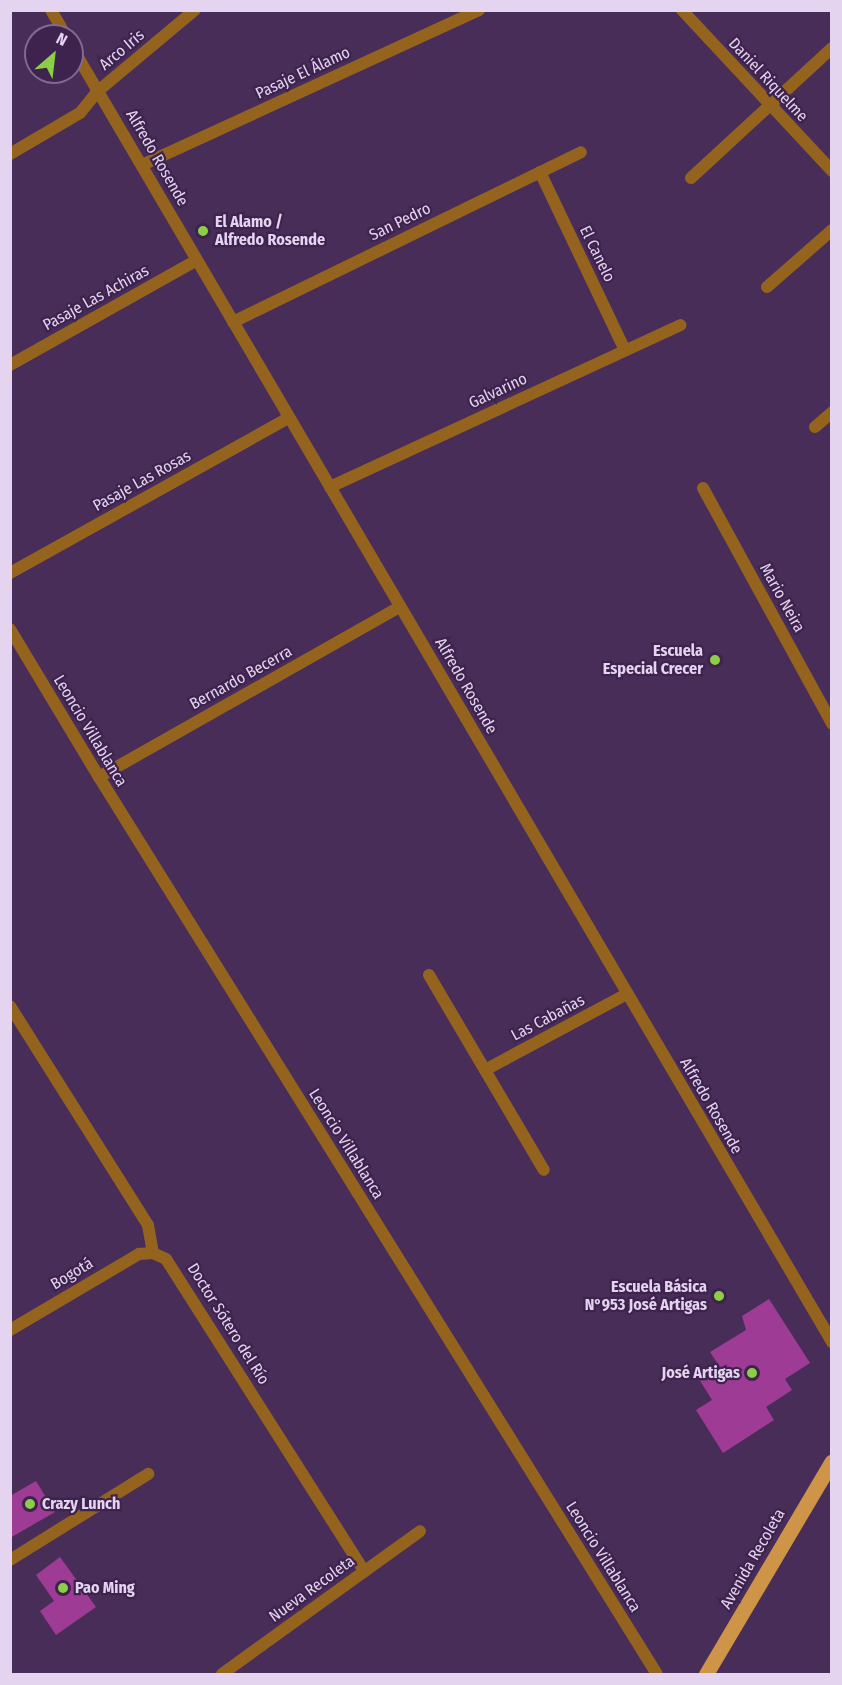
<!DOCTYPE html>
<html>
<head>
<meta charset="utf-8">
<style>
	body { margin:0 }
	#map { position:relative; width:842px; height:1685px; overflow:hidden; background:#492d59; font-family:"Fira Sans Condensed",sans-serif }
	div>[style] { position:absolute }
	.building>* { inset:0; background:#9e3b94 }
	.minor>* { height:12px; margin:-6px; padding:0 6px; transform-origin:6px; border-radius:6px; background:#94641e }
	.tertiary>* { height:12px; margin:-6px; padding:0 6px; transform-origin:6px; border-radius:6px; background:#94641e }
	.primary>* { height:15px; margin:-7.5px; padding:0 7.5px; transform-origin:7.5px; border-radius:7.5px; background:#ce9447 }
	.dots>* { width:16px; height:16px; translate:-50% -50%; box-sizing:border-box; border:3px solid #3e234e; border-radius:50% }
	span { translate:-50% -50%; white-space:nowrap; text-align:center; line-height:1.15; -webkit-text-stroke:4.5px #3e234e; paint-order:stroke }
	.street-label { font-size:16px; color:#e4d4ef }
	.poi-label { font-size:16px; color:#e4d4ef; font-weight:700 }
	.left { translate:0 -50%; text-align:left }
	.right { translate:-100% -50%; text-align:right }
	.frame { position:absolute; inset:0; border:12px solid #e4d4ef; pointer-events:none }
	.north { position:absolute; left:24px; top:24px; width:60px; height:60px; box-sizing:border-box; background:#3e234e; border:2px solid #806a8e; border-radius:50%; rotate:28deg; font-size:16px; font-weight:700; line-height:24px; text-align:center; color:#e4d4ef }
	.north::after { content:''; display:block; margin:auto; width:21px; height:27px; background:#8cce45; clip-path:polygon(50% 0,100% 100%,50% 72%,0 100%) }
</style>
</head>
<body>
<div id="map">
	<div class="building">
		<i style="clip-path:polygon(769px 1299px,810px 1363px,785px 1379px,792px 1390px,766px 1407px,774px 1420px,723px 1453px,696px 1410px,712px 1400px,699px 1379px,720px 1367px,710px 1352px,746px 1330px,742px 1316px)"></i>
		<i style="clip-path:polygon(36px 1481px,55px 1512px,10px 1538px,10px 1496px)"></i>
		<i style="clip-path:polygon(60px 1557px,96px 1607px,56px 1635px,40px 1611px,54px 1601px,36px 1575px)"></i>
	</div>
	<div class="minor">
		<i style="left:682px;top:10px;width:220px;rotate:47deg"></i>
		<i style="left:10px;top:154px;width:81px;rotate:-30.4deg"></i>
		<i style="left:80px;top:113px;width:28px;rotate:-51deg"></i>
		<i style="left:98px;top:91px;width:126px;rotate:-39.9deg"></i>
		<i style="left:142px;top:165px;width:371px;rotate:-24.7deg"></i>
		<i style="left:540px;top:172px;width:197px;rotate:64.5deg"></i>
		<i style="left:691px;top:178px;width:192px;rotate:-42.7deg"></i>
		<i style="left:767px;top:287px;width:86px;rotate:-41.2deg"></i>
		<i style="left:233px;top:322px;width:387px;rotate:-26deg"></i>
		<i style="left:10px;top:365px;width:214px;rotate:-29.3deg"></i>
		<i style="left:815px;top:427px;width:23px;rotate:-41deg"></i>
		<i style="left:330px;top:487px;width:386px;rotate:-24.8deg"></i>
		<i style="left:703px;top:488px;width:269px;rotate:61.3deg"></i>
		<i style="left:10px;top:573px;width:319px;rotate:-29.1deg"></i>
		<i style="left:10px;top:629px;width:173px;rotate:59deg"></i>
		<i style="left:99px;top:777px;width:1056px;rotate:58.12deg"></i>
		<i style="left:99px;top:777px;width:346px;rotate:-29.5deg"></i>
		<i style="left:429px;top:975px;width:226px;rotate:59.5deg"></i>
		<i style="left:10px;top:1006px;width:259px;rotate:57.8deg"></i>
		<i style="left:148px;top:1225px;width:28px;rotate:80deg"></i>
		<i style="left:485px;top:1070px;width:161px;rotate:-28.2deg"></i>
		<i style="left:10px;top:1330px;width:150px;rotate:-30.5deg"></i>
		<i style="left:139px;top:1254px;width:14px;rotate:-4deg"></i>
		<i style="left:153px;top:1253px;width:14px;rotate:25deg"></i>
		<i style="left:166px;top:1259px;width:370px;rotate:57.6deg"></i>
		<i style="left:10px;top:1560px;width:163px;rotate:-31.9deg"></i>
		<i style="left:222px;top:1674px;width:244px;rotate:-35.8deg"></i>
	</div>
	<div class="tertiary">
		<i style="left:51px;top:10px;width:30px;rotate:60deg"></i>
		<i style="left:72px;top:47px;width:1502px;rotate:59.59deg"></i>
	</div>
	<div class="primary">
		<i style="left:706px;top:1674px;width:247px;rotate:-59.4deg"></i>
	</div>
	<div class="dots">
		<i style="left:203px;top:231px;background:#8cce45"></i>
		<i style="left:715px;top:660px;background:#8cce45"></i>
		<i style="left:719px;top:1296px;background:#8cce45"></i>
		<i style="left:752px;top:1373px;background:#8cce45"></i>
		<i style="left:30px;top:1504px;background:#8cce45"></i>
		<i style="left:63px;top:1588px;background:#8cce45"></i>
	</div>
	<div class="street-label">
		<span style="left:122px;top:50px;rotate:-40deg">Arco Iris</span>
		<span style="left:303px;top:73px;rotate:-25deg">Pasaje El Álamo</span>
		<span style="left:768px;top:80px;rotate:47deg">Daniel Riquelme</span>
		<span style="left:157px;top:158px;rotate:60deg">Alfredo Rosende</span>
		<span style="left:400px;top:222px;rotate:-26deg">San Pedro</span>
		<span style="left:597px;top:254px;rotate:64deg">El Canelo</span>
		<span style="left:96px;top:298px;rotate:-29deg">Pasaje Las Achiras</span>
		<span style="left:498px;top:391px;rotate:-25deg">Galvarino</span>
		<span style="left:142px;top:481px;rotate:-29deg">Pasaje Las Rosas</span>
		<span style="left:782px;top:598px;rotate:61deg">Mario Neira</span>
		<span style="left:241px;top:678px;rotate:-29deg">Bernardo Becerra</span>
		<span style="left:466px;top:686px;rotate:60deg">Alfredo Rosende</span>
		<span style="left:90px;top:731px;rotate:59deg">Leoncio Villablanca</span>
		<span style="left:548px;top:1018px;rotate:-28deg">Las Cabañas</span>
		<span style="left:711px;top:1106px;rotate:60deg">Alfredo Rosende</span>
		<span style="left:346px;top:1144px;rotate:58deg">Leoncio Villablanca</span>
		<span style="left:72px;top:1274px;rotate:-31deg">Bogotá</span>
		<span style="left:228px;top:1324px;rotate:58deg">Doctor Sótero del Río</span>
		<span style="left:603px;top:1557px;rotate:58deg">Leoncio Villablanca</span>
		<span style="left:753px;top:1559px;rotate:-60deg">Avenida Recoleta</span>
		<span style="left:312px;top:1589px;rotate:-36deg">Nueva Recoleta</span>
	</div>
	<div class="poi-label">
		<span class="left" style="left:215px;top:231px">El Alamo /<br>Alfredo Rosende</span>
		<span class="right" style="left:703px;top:660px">Escuela<br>Especial Crecer</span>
		<span class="right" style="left:707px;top:1296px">Escuela Básica<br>N°953 José Artigas</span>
		<span class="right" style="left:740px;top:1373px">José Artigas</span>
		<span class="left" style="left:42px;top:1504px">Crazy Lunch</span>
		<span class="left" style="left:75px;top:1588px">Pao Ming</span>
	</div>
	<div class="frame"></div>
	<div class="north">N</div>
</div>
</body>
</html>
